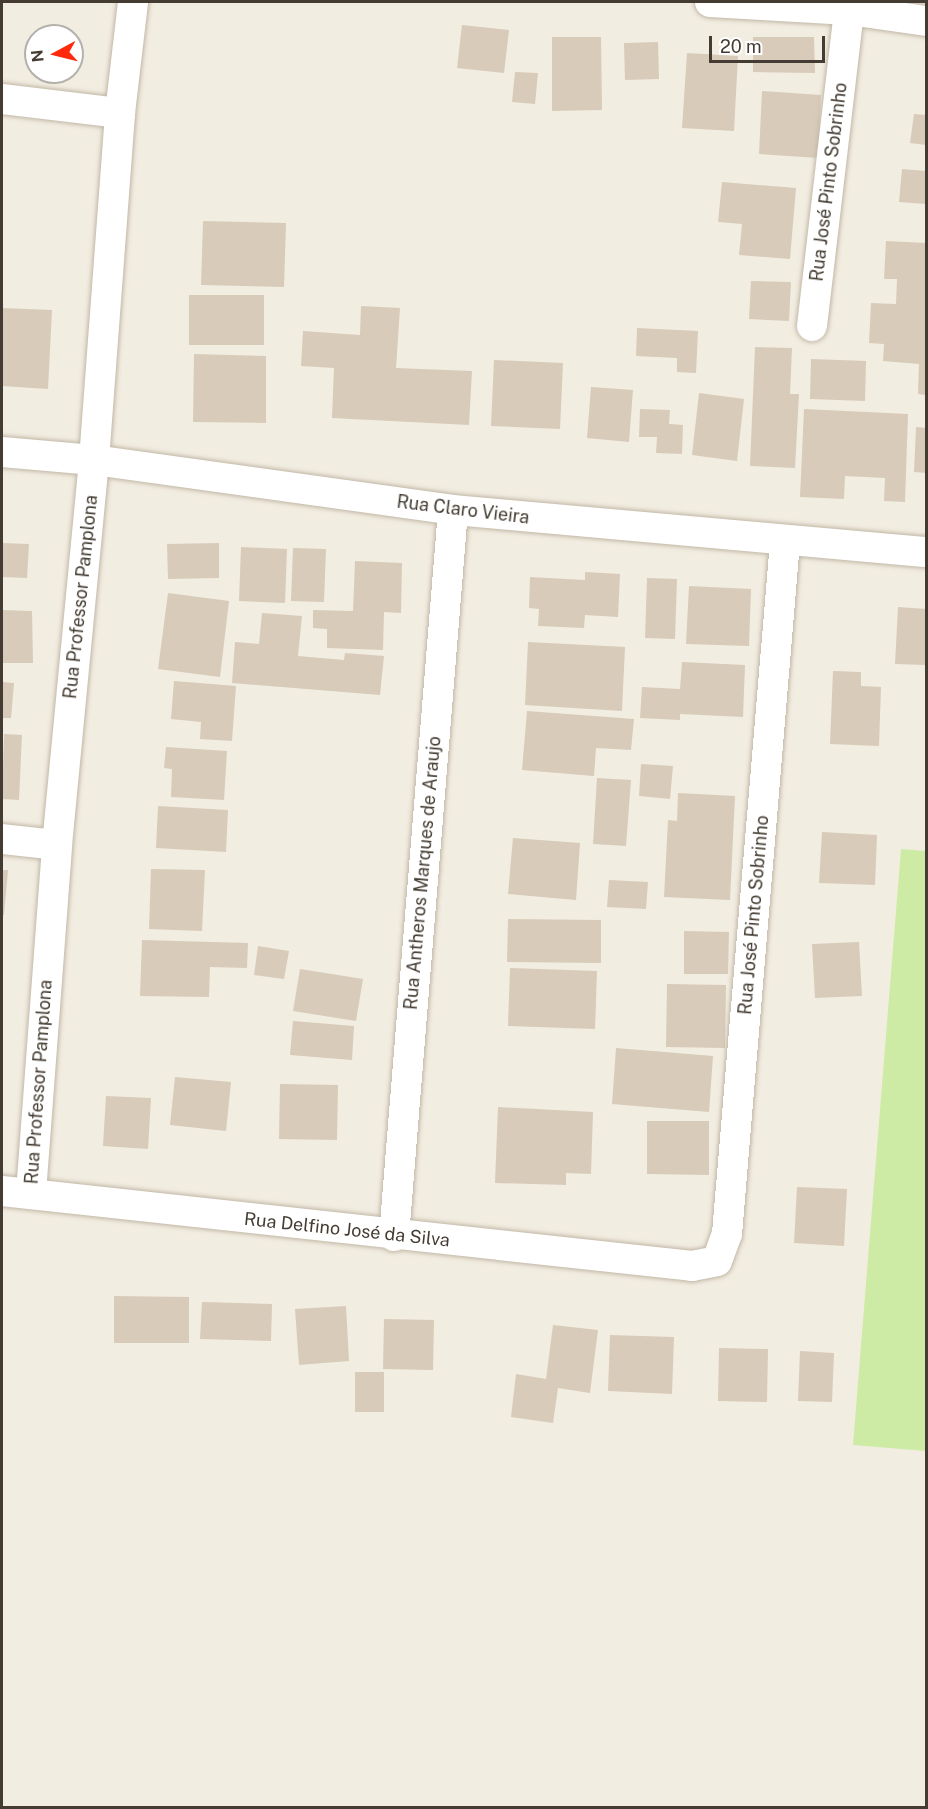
<!DOCTYPE html>
<html>
<head>
<meta charset="utf-8">
<style>
	body { margin:0 }
	#map { position:relative; width:928px; height:1809px; overflow:hidden; background:#f2ede1; font-family:"Public Sans",sans-serif }
	div>[style] { position:absolute }
	.green>* { inset:0; background:#ceeba5 }
	.building>* { inset:0; background:#d8cbb9 }
	.roads { filter:drop-shadow(0 0 2px #c1b7a6) drop-shadow(0 0 2px #c1b7a6) }
	.minor>* { height:30px; margin:-15px; padding:0 15px; transform-origin:15px; border-radius:15px; background:#fff }
	span { translate:-50% -50%; white-space:nowrap; text-align:center; line-height:1.15; -webkit-text-stroke:5px #fff; paint-order:stroke }
	.street-label { font-size:18px; color:#443c32 }
	.frame { position:absolute; inset:0; border:3px solid #443c32; pointer-events:none }
	.north { position:absolute; left:24px; top:24px; width:60px; height:60px; box-sizing:border-box; background:#fff; border:2px solid #b4b1ad; border-radius:50%; rotate:263deg; font-size:16px; font-weight:700; line-height:24px; text-align:center; color:#443c32 }
	.north::after { content:''; display:block; margin:auto; width:21px; height:27px; background:#ff290c; clip-path:polygon(50% 0,100% 100%,50% 72%,0 100%) }
	.scale { position:absolute; left:709px; top:36px; width:116px; height:27px; box-sizing:border-box; border:3px solid #443c32; border-top:0; padding-left:8px; font-size:18px; line-height:21px; white-space:nowrap; color:#443c32; -webkit-text-stroke:4px #fff; paint-order:stroke }
</style>
</head>
<body>
<div id="map">
	<div class="green">
		<i style="clip-path:polygon(901px 849px,926px 851px,926px 1451px,853px 1445px)"></i>
	</div>
	<div class="building">
		<i style="clip-path:polygon(462px 25px,509px 30px,504px 73px,457px 68px)"></i>
		<i style="clip-path:polygon(552px 37px,601px 37px,602px 110px,552px 111px)"></i>
		<i style="clip-path:polygon(753px 37px,814px 37px,815px 73px,753px 72px)"></i>
		<i style="clip-path:polygon(658px 42px,659px 79px,625px 80px,624px 43px)"></i>
		<i style="clip-path:polygon(687px 53px,738px 56px,734px 131px,682px 128px)"></i>
		<i style="clip-path:polygon(515px 72px,538px 73px,535px 104px,512px 102px)"></i>
		<i style="clip-path:polygon(762px 91px,821px 95px,818px 158px,759px 154px)"></i>
		<i style="clip-path:polygon(914px 114px,926px 115px,926px 145px,910px 143px)"></i>
		<i style="clip-path:polygon(902px 169px,926px 171px,926px 204px,899px 202px)"></i>
		<i style="clip-path:polygon(722px 182px,796px 188px,790px 259px,739px 255px,742px 224px,718px 222px)"></i>
		<i style="clip-path:polygon(203px 221px,286px 223px,284px 287px,201px 285px)"></i>
		<i style="clip-path:polygon(886px 241px,926px 243px,926px 395px,918px 394px,919px 364px,883px 361px,884px 344px,869px 343px,871px 303px,896px 304px,897px 279px,884px 279px)"></i>
		<i style="clip-path:polygon(751px 281px,791px 282px,789px 321px,749px 319px)"></i>
		<i style="clip-path:polygon(189px 295px,264px 295px,264px 345px,189px 345px)"></i>
		<i style="clip-path:polygon(361px 306px,400px 308px,396px 368px,472px 371px,469px 425px,332px 418px,334px 368px,301px 366px,303px 331px,360px 335px)"></i>
		<i style="clip-path:polygon(2px 308px,52px 310px,48px 389px,2px 386px)"></i>
		<i style="clip-path:polygon(637px 328px,698px 331px,696px 373px,677px 372px,677px 358px,636px 356px)"></i>
		<i style="clip-path:polygon(755px 347px,792px 348px,790px 394px,799px 394px,795px 468px,750px 466px)"></i>
		<i style="clip-path:polygon(194px 354px,266px 356px,266px 423px,193px 422px)"></i>
		<i style="clip-path:polygon(811px 359px,866px 361px,865px 401px,810px 399px)"></i>
		<i style="clip-path:polygon(494px 360px,563px 363px,560px 429px,491px 426px)"></i>
		<i style="clip-path:polygon(591px 387px,633px 390px,629px 442px,587px 438px)"></i>
		<i style="clip-path:polygon(699px 393px,744px 399px,737px 461px,692px 455px)"></i>
		<i style="clip-path:polygon(640px 409px,670px 410px,669px 424px,683px 425px,682px 454px,656px 453px,657px 437px,639px 437px)"></i>
		<i style="clip-path:polygon(804px 409px,908px 414px,905px 502px,884px 501px,885px 478px,845px 476px,844px 499px,800px 497px)"></i>
		<i style="clip-path:polygon(916px 427px,926px 428px,926px 473px,914px 472px)"></i>
		<i style="clip-path:polygon(2px 543px,29px 544px,27px 578px,2px 577px)"></i>
		<i style="clip-path:polygon(219px 543px,219px 578px,168px 579px,167px 544px)"></i>
		<i style="clip-path:polygon(241px 547px,287px 549px,285px 603px,239px 601px)"></i>
		<i style="clip-path:polygon(293px 548px,326px 549px,324px 602px,291px 601px)"></i>
		<i style="clip-path:polygon(355px 561px,402px 563px,401px 613px,384px 612px,383px 650px,327px 648px,327px 629px,313px 628px,313px 610px,353px 611px)"></i>
		<i style="clip-path:polygon(585px 572px,620px 574px,618px 617px,585px 615px,584px 628px,538px 626px,539px 609px,529px 608px,530px 577px,585px 580px)"></i>
		<i style="clip-path:polygon(647px 578px,677px 579px,675px 639px,645px 638px)"></i>
		<i style="clip-path:polygon(689px 586px,751px 589px,749px 646px,686px 644px)"></i>
		<i style="clip-path:polygon(168px 593px,229px 601px,220px 677px,158px 669px)"></i>
		<i style="clip-path:polygon(898px 607px,926px 609px,926px 665px,895px 664px)"></i>
		<i style="clip-path:polygon(2px 610px,32px 611px,33px 663px,2px 663px)"></i>
		<i style="clip-path:polygon(262px 613px,302px 616px,298px 656px,344px 660px,345px 653px,384px 656px,380px 695px,232px 683px,235px 642px,259px 644px)"></i>
		<i style="clip-path:polygon(528px 642px,625px 647px,622px 711px,525px 705px)"></i>
		<i style="clip-path:polygon(682px 662px,745px 665px,743px 717px,680px 714px,680px 720px,640px 718px,642px 687px,680px 689px)"></i>
		<i style="clip-path:polygon(833px 671px,861px 672px,861px 686px,881px 687px,879px 746px,830px 744px)"></i>
		<i style="clip-path:polygon(174px 681px,236px 686px,232px 741px,200px 739px,201px 722px,171px 719px)"></i>
		<i style="clip-path:polygon(2px 682px,14px 683px,11px 718px,2px 718px)"></i>
		<i style="clip-path:polygon(527px 711px,634px 719px,631px 750px,596px 748px,594px 776px,522px 770px)"></i>
		<i style="clip-path:polygon(4px 734px,22px 735px,19px 800px,2px 799px)"></i>
		<i style="clip-path:polygon(166px 747px,227px 751px,224px 800px,171px 797px,172px 769px,164px 768px)"></i>
		<i style="clip-path:polygon(641px 764px,673px 766px,670px 799px,639px 796px)"></i>
		<i style="clip-path:polygon(597px 778px,631px 780px,626px 846px,593px 844px)"></i>
		<i style="clip-path:polygon(678px 793px,735px 796px,730px 900px,664px 897px,668px 820px,677px 821px)"></i>
		<i style="clip-path:polygon(158px 806px,228px 810px,226px 852px,156px 848px)"></i>
		<i style="clip-path:polygon(822px 832px,877px 835px,875px 885px,819px 883px)"></i>
		<i style="clip-path:polygon(513px 838px,580px 843px,576px 900px,508px 894px)"></i>
		<i style="clip-path:polygon(151px 869px,205px 870px,202px 931px,149px 929px)"></i>
		<i style="clip-path:polygon(2px 870px,8px 870px,4px 915px,2px 915px)"></i>
		<i style="clip-path:polygon(609px 880px,648px 882px,646px 909px,607px 907px)"></i>
		<i style="clip-path:polygon(508px 919px,601px 920px,601px 963px,507px 962px)"></i>
		<i style="clip-path:polygon(684px 931px,729px 932px,728px 974px,684px 974px)"></i>
		<i style="clip-path:polygon(142px 940px,248px 943px,247px 968px,210px 967px,209px 997px,140px 996px)"></i>
		<i style="clip-path:polygon(859px 942px,862px 996px,815px 998px,812px 944px)"></i>
		<i style="clip-path:polygon(258px 946px,289px 951px,284px 979px,254px 975px)"></i>
		<i style="clip-path:polygon(510px 968px,597px 971px,595px 1029px,508px 1026px)"></i>
		<i style="clip-path:polygon(300px 969px,363px 979px,356px 1021px,293px 1011px)"></i>
		<i style="clip-path:polygon(667px 984px,726px 985px,725px 1048px,666px 1047px)"></i>
		<i style="clip-path:polygon(293px 1021px,354px 1026px,352px 1060px,290px 1055px)"></i>
		<i style="clip-path:polygon(616px 1048px,713px 1056px,709px 1112px,612px 1104px)"></i>
		<i style="clip-path:polygon(175px 1077px,231px 1082px,226px 1131px,170px 1125px)"></i>
		<i style="clip-path:polygon(280px 1084px,338px 1085px,337px 1140px,279px 1139px)"></i>
		<i style="clip-path:polygon(106px 1096px,151px 1098px,148px 1149px,103px 1146px)"></i>
		<i style="clip-path:polygon(498px 1107px,593px 1112px,591px 1174px,566px 1173px,566px 1185px,495px 1183px)"></i>
		<i style="clip-path:polygon(647px 1121px,709px 1121px,709px 1175px,647px 1174px)"></i>
		<i style="clip-path:polygon(797px 1187px,847px 1189px,844px 1246px,794px 1243px)"></i>
		<i style="clip-path:polygon(114px 1296px,189px 1297px,189px 1343px,114px 1343px)"></i>
		<i style="clip-path:polygon(202px 1302px,272px 1304px,271px 1341px,200px 1339px)"></i>
		<i style="clip-path:polygon(346px 1306px,349px 1361px,299px 1365px,295px 1309px)"></i>
		<i style="clip-path:polygon(384px 1319px,434px 1320px,433px 1370px,383px 1369px)"></i>
		<i style="clip-path:polygon(553px 1325px,598px 1330px,590px 1393px,558px 1388px,553px 1423px,511px 1417px,516px 1374px,546px 1379px)"></i>
		<i style="clip-path:polygon(610px 1335px,674px 1337px,672px 1394px,608px 1391px)"></i>
		<i style="clip-path:polygon(719px 1348px,768px 1349px,767px 1402px,718px 1401px)"></i>
		<i style="clip-path:polygon(800px 1351px,834px 1353px,832px 1402px,798px 1401px)"></i>
		<i style="clip-path:polygon(355px 1372px,384px 1372px,384px 1412px,355px 1412px)"></i>
	</div>
	<div class="roads">
		<div class="minor">
			<i style="left:710px;top:2px;width:139px;rotate:3.3deg"></i>
			<i style="left:849px;top:10px;width:78px;rotate:8.1deg"></i>
			<i style="left:2px;top:99px;width:119px;rotate:6.8deg"></i>
			<i style="left:812px;top:326px;width:326px;rotate:-83.3deg"></i>
			<i style="left:2px;top:452px;width:92px;rotate:5deg"></i>
			<i style="left:94px;top:460px;width:362px;rotate:7.9deg"></i>
			<i style="left:453px;top:510px;width:475px;rotate:5.1deg"></i>
			<i style="left:2px;top:839px;width:55px;rotate:6.2deg"></i>
			<i style="left:2px;top:1191px;width:694px;rotate:6.2deg"></i>
			<i style="left:692px;top:1266px;width:25px;rotate:-11deg"></i>
			<i style="left:717px;top:1261px;width:29px;rotate:-70deg"></i>
			<i style="left:727px;top:1234px;width:694px;rotate:-85.21deg"></i>
			<i style="left:31px;top:1193px;width:349px;rotate:-85.7deg"></i>
			<i style="left:57px;top:845px;width:387px;rotate:-84.5deg"></i>
			<i style="left:94px;top:460px;width:348px;rotate:-85.7deg"></i>
			<i style="left:120px;top:113px;width:112px;rotate:-83.3deg"></i>
			<i style="left:394px;top:1236px;width:728px;rotate:-85.35deg"></i>
		</div>
	</div>
	<div class="street-label">
		<span style="left:829px;top:182px;rotate:-83deg">Rua José Pinto Sobrinho</span>
		<span style="left:463px;top:510px;rotate:7deg">Rua Claro Vieira</span>
		<span style="left:81px;top:597px;rotate:-84deg">Rua Professor Pamplona</span>
		<span style="left:423px;top:873px;rotate:-85deg">Rua Antheros Marques de Araujo</span>
		<span style="left:754px;top:915px;rotate:-85deg">Rua José Pinto Sobrinho</span>
		<span style="left:39px;top:1082px;rotate:-86deg">Rua Professor Pamplona</span>
		<span style="left:347px;top:1230px;rotate:6deg">Rua Delfino José da Silva</span>
	</div>
	<div class="frame"></div>
	<div class="north">N</div>
	<div class="scale">20 m</div>
</div>
</body>
</html>
